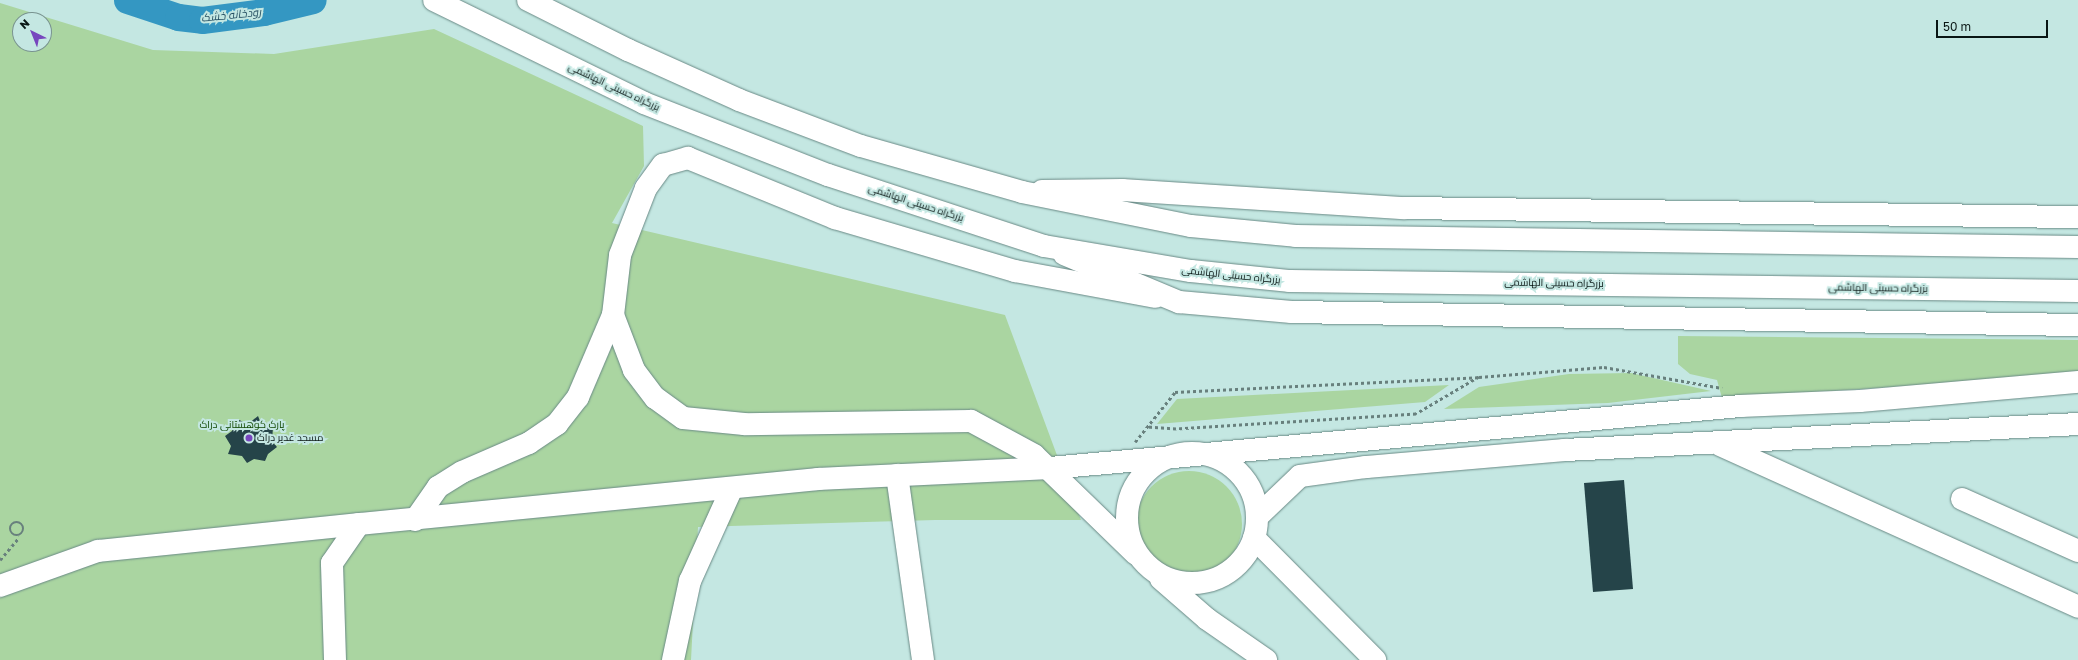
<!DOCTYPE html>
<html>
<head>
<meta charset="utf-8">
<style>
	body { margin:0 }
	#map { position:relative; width:2078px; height:660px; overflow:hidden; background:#c4e7e2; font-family:"Golos Text",Cairo,sans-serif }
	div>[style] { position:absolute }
	.green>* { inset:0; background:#aad5a1 }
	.round { border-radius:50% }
	.river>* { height:27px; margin:-13.5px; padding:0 13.5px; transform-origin:13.5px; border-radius:13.5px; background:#3497c2 }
	.building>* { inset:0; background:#254449 }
	.path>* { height:2.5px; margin-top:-1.25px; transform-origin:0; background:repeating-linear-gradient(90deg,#68807d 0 3px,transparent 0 6px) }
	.path>.ring { margin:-1.25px; padding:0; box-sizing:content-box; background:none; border:2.5px solid #68807d; border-radius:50% }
	.roads { filter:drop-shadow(0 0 1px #698985) drop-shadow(0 0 1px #698985) }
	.minor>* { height:22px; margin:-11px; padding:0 11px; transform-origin:11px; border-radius:11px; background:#fff }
	.minor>.ring { margin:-11px; padding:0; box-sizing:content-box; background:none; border:22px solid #fff; border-radius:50% }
	.major>* { height:22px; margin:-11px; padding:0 11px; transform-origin:11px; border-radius:11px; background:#fff }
	.highway>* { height:22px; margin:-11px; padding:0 11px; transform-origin:11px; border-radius:11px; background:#fff }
	.dots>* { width:11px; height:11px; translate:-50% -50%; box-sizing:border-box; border:2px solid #c4e7e2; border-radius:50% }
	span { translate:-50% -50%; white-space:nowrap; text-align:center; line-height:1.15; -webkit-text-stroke:4px #c4e7e2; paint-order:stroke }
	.street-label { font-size:10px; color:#091614 }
	.park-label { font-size:10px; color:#0f4701 }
	.poi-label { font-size:10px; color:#091614 }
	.left { translate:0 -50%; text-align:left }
	.water-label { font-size:11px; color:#275063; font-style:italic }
	.north { position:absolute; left:12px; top:12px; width:40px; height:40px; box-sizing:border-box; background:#c4e7e2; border:1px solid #799390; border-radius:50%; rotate:317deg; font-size:11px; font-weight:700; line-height:16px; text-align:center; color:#091614 }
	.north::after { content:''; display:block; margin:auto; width:14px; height:18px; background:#7746be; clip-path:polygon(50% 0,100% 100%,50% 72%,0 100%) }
	.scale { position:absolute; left:1936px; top:20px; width:112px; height:18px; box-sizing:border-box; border:2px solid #091614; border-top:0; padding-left:5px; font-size:12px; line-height:14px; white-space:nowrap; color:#091614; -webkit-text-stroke:3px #c4e7e2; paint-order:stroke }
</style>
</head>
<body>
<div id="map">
	<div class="green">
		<i style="clip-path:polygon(evenodd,0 3px,153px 50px,274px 54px,434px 29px,643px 126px,644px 166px,612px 223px,1005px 315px,1081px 520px,935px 520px,698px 527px,691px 660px,0 660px,0 3px,20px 20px,44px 20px,44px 44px,20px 44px,20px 20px)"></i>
		<i style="clip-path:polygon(1678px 336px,2078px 340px,2078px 375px,1722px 398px,1717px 380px,1690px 374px,1678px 364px)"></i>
		<i style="clip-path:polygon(1631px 373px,1711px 391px,1608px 403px,1444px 409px,1479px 387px,1569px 374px)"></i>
		<i style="clip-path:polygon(1449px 385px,1425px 402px,1157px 424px,1177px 399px)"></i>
		<i class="round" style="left:1136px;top:471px;width:106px;height:106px"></i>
	</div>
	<div class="river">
		<i style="left:127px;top:0;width:54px;rotate:18.4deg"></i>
		<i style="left:178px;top:17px;width:24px;rotate:7deg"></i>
		<i style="left:202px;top:20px;width:63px;rotate:-7.4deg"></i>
		<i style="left:264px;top:12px;width:50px;rotate:-13.8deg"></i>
	</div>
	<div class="building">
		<i style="clip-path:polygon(258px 416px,262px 426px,273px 427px,272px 441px,277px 447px,268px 454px,265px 461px,254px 459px,247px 463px,242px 456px,228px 454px,231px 446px,225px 436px,232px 431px,237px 419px,248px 424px)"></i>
		<i style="clip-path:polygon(1624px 480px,1633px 589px,1593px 592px,1584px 483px)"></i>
	</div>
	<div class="path">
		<i style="left:1479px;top:377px;width:125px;rotate:-4.6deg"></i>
		<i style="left:1604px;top:367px;width:120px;rotate:10.1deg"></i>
		<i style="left:1135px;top:442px;width:64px;rotate:-51.3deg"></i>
		<i style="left:1175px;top:392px;width:304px;rotate:-2.8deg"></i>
		<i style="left:1479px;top:377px;width:73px;rotate:149.6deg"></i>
		<i style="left:1416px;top:414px;width:240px;rotate:176.4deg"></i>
		<i style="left:1176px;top:429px;width:29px;rotate:-176deg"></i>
		<i class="ring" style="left:10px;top:522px;width:11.5px;height:11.5px"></i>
		<i style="left:0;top:560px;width:30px;rotate:-50deg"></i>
	</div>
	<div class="roads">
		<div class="minor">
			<i style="left:1720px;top:445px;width:393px;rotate:24.3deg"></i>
			<i class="ring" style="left:1127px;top:453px;width:108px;height:108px"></i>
			<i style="left:897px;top:475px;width:187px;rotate:82deg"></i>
			<i style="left:1962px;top:499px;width:127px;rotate:24.1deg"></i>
			<i style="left:1257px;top:517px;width:59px;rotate:-43.6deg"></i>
			<i style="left:1300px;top:476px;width:67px;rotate:-7.8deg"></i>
			<i style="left:1366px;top:467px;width:200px;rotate:-4.9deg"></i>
			<i style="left:1565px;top:450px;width:514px;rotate:-2.9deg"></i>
			<i style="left:415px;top:520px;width:40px;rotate:-55.1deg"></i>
			<i style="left:438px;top:487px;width:28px;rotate:-32deg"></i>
			<i style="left:462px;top:472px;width:73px;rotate:-23.4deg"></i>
			<i style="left:529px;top:443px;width:34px;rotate:-34deg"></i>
			<i style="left:557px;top:424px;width:34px;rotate:-52deg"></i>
			<i style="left:578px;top:397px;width:89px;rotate:-66.9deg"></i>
			<i style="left:1254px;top:538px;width:172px;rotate:45.2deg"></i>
			<i style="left:1136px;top:554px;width:142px;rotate:-135.9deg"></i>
			<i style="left:1034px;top:455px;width:72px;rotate:-151.6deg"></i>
			<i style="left:971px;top:421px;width:227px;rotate:179.2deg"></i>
			<i style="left:744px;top:424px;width:61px;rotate:-174.4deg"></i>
			<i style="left:683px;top:418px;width:34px;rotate:-144deg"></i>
			<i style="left:655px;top:398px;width:35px;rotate:-127deg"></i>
			<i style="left:634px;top:370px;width:59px;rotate:-110.9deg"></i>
			<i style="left:613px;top:315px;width:60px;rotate:-83.3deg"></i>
			<i style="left:620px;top:255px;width:72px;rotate:-68.8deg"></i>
			<i style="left:646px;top:188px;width:29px;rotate:-54deg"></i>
			<i style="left:663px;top:165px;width:26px;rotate:-16deg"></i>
			<i style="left:688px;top:158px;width:159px;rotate:22.2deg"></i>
			<i style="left:835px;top:218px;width:188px;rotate:16.4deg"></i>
			<i style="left:1015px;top:271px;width:143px;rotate:10.4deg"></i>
			<i style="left:1161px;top:579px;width:61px;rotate:41deg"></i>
			<i style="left:1207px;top:619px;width:72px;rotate:34.8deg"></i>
			<i style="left:0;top:586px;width:104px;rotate:-19.7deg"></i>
			<i style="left:98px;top:551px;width:262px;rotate:-5.9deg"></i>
			<i style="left:359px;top:524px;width:461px;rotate:-5.6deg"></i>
			<i style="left:818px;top:479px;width:232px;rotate:-2.7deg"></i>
			<i style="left:1050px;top:468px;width:693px;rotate:-5.13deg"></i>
			<i style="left:1740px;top:406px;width:120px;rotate:-2.4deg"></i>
			<i style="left:1860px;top:401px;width:219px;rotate:-5deg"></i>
			<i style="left:335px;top:660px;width:97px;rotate:-91.8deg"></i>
			<i style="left:332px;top:563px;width:47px;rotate:-55.3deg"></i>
			<i style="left:673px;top:660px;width:81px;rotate:-77.9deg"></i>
			<i style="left:690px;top:581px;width:102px;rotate:-65.7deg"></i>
		</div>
		<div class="major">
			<i style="left:1042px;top:191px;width:80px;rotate:-0.7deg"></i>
			<i style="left:1122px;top:190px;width:283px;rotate:3.7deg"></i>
			<i style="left:1404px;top:208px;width:674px;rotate:0.77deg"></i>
			<i style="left:1064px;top:254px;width:125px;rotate:22.7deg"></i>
			<i style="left:1179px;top:302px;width:113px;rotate:5.1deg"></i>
			<i style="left:1292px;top:312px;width:786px;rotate:0.95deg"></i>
		</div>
		<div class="highway">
			<i style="left:434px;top:0;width:234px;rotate:26.1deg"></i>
			<i style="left:644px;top:103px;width:198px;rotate:21.4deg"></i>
			<i style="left:828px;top:175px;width:227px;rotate:18.2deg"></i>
			<i style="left:1044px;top:246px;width:149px;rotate:9.7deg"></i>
			<i style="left:1191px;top:271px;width:100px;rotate:5.8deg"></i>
			<i style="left:1290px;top:281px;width:788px;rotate:0.73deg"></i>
			<i style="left:528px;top:0;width:112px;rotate:26.6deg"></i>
			<i style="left:628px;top:50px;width:122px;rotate:24.2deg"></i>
			<i style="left:739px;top:100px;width:130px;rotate:20.7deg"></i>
			<i style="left:861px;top:146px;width:167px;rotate:15.9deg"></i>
			<i style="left:1022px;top:192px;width:172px;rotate:11.4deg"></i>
			<i style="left:1191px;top:226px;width:105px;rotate:5.4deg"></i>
			<i style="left:1296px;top:236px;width:782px;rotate:0.81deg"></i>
		</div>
	</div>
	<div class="dots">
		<i style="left:249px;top:438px;background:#7746be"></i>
	</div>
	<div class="street-label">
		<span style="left:614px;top:87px;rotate:25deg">بزرگراه حسینی الهاشمی</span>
		<span style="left:916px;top:203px;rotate:18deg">بزرگراه حسینی الهاشمی</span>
		<span style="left:1231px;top:275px;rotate:6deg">بزرگراه حسینی الهاشمی</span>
		<span style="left:1554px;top:283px;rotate:1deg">بزرگراه حسینی الهاشمی</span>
		<span style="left:1878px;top:288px;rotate:1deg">بزرگراه حسینی الهاشمی</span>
	</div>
	<div class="park-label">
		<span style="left:242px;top:425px">پارک کوهستانی دراک</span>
	</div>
	<div class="poi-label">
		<span class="left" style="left:257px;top:438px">مسجد غدیر دراک</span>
	</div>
	<div class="water-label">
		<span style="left:231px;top:15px;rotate:-6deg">رودخانه خشک</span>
	</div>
	<div class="north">N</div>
	<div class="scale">50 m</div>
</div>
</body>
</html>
